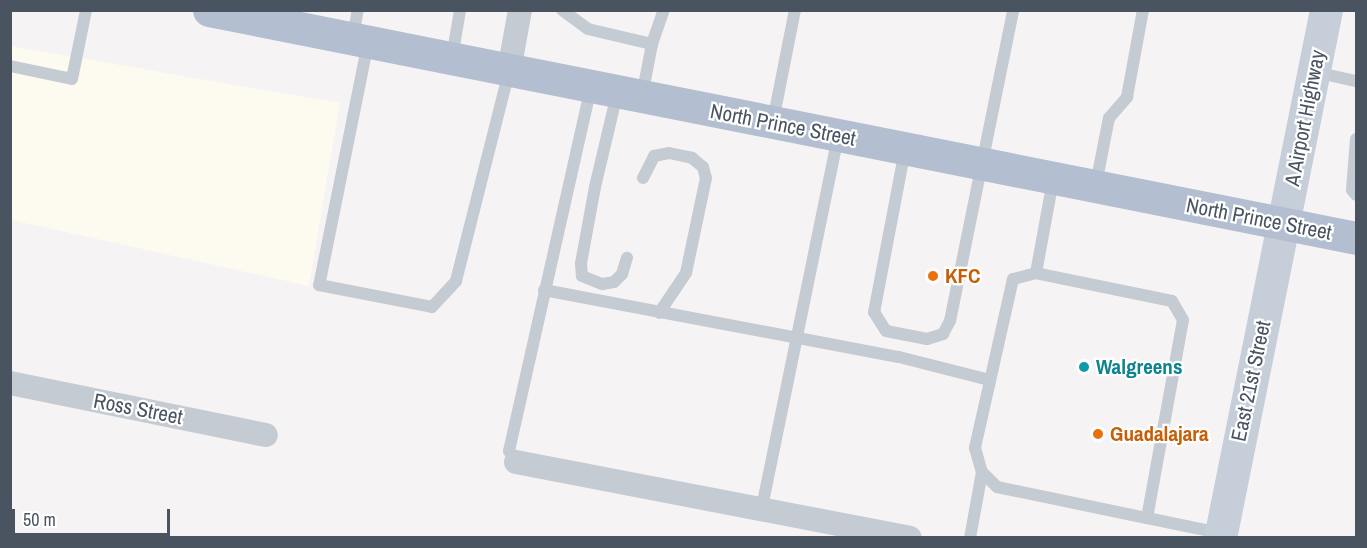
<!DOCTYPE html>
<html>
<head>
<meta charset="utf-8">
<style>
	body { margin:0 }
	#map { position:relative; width:1367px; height:548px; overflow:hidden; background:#f5f3f3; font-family:"Archivo Narrow",sans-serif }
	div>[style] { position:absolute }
	.commercial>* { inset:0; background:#fdfaef }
	.lane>* { height:12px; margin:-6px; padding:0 6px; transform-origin:6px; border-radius:6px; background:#c4cbd3 }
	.street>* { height:24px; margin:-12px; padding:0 12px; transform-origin:12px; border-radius:12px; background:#c4cbd3 }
	.secondary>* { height:33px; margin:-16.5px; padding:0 16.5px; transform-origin:16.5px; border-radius:16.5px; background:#c6ceda }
	.primary>* { height:33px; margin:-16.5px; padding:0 16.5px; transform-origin:16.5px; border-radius:16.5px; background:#b3bfd0 }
	.dots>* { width:16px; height:16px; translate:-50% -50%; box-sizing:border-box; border:3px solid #fff; border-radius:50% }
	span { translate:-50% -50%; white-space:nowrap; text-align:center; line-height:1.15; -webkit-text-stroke:4.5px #fff; paint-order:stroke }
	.street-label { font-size:21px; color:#4a5460 }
	.food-label { font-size:21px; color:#c56008; font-weight:700 }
	.left { translate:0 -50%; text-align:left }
	.culture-label { font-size:21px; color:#0d838f; font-weight:700 }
	.frame { position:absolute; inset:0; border:12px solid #4a5460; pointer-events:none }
	.scale { position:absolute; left:12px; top:509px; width:158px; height:27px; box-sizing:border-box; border:3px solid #4a5460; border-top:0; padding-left:8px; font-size:18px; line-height:21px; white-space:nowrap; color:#4a5460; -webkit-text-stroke:4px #fff; paint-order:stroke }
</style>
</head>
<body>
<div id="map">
	<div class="commercial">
		<i style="clip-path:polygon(10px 46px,340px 103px,309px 286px,11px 220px)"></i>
	</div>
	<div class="lane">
		<i style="left:562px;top:10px;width:32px;rotate:36deg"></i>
		<i style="left:588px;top:29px;width:66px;rotate:13.2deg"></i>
		<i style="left:353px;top:37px;width:27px;rotate:-80deg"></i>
		<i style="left:368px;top:43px;width:247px;rotate:101.4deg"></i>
		<i style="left:319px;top:285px;width:115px;rotate:11deg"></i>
		<i style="left:432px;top:307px;width:35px;rotate:-47deg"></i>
		<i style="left:456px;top:281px;width:217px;rotate:-75.8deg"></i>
		<i style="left:452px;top:58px;width:49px;rotate:-80.5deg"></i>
		<i style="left:10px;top:66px;width:63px;rotate:11.8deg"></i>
		<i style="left:72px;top:79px;width:70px;rotate:-78.5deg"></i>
		<i style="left:1315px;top:72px;width:42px;rotate:12.4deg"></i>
		<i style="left:617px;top:94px;width:96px;rotate:103.3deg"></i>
		<i style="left:595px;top:187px;width:77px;rotate:100.4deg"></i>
		<i style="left:581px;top:263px;width:13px;rotate:86deg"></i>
		<i style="left:582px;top:276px;width:22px;rotate:22deg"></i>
		<i style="left:602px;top:284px;width:12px;rotate:-9deg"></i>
		<i style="left:614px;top:282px;width:11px;rotate:-45deg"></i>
		<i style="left:622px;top:274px;width:17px;rotate:-73deg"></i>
		<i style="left:642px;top:96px;width:53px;rotate:-79.1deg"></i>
		<i style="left:652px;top:44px;width:36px;rotate:-71deg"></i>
		<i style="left:773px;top:121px;width:113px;rotate:-78.8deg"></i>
		<i style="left:1356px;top:139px;width:51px;rotate:94.5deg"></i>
		<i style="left:1352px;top:190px;width:6px;rotate:51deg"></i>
		<i style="left:905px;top:150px;width:165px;rotate:100.8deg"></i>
		<i style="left:874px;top:312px;width:22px;rotate:58deg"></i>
		<i style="left:886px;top:331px;width:42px;rotate:11deg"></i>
		<i style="left:927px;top:339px;width:17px;rotate:-17deg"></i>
		<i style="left:943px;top:334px;width:15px;rotate:-62deg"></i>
		<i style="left:950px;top:321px;width:317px;rotate:-78.5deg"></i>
		<i style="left:643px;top:178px;width:25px;rotate:-63deg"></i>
		<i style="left:654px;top:156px;width:15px;rotate:-11deg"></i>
		<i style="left:669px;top:153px;width:24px;rotate:12deg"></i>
		<i style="left:692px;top:158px;width:14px;rotate:39deg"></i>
		<i style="left:703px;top:167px;width:11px;rotate:75deg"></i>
		<i style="left:706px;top:178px;width:97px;rotate:101.9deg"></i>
		<i style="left:686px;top:273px;width:48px;rotate:124deg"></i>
		<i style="left:1096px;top:184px;width:67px;rotate:-78.9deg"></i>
		<i style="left:1109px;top:118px;width:28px;rotate:-49deg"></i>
		<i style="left:1127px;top:97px;width:88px;rotate:-79.6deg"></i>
		<i style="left:1036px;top:273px;width:95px;rotate:-79.6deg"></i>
		<i style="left:544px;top:290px;width:361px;rotate:10.7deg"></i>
		<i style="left:899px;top:357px;width:94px;rotate:14.2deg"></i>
		<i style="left:516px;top:462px;width:13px;rotate:-122deg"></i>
		<i style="left:509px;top:451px;width:373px;rotate:-77.3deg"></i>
		<i style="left:762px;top:507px;width:379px;rotate:-78.4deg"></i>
		<i style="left:1147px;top:518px;width:201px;rotate:-79.7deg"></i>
		<i style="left:1183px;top:320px;width:22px;rotate:-120deg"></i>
		<i style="left:1172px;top:301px;width:139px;rotate:-168.4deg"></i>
		<i style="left:1036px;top:273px;width:24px;rotate:165deg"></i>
		<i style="left:1013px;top:279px;width:173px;rotate:102.7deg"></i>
		<i style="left:975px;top:448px;width:25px;rotate:74deg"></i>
		<i style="left:982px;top:472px;width:21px;rotate:45deg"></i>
		<i style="left:997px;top:487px;width:153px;rotate:11.7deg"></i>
		<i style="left:1147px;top:518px;width:75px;rotate:11.6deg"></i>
		<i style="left:970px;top:538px;width:67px;rotate:-79.7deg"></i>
	</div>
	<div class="street">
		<i style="left:509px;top:71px;width:62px;rotate:-79.8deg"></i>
		<i style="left:10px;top:383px;width:261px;rotate:11.5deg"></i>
		<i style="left:516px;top:462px;width:401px;rotate:10.9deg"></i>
	</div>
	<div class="secondary">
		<i style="left:1220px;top:538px;width:539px;rotate:-78.65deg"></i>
	</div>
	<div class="primary">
		<i style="left:209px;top:10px;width:1169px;rotate:11.24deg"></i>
	</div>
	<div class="dots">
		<i style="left:933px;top:276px;background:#e8710a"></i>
		<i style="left:1084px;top:367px;background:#0f9aa8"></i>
		<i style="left:1098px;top:434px;background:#e8710a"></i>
	</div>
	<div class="street-label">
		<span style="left:1305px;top:118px;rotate:-79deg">A Airport Highway</span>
		<span style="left:783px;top:125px;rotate:11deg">North Prince Street</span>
		<span style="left:1259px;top:219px;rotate:11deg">North Prince Street</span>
		<span style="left:1251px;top:381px;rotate:-78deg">East 21st Street</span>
		<span style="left:138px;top:409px;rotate:11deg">Ross Street</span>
	</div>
	<div class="food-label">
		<span class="left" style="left:945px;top:276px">KFC</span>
		<span class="left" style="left:1110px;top:434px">Guadalajara</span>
	</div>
	<div class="culture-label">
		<span class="left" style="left:1096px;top:367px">Walgreens</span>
	</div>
	<div class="frame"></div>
	<div class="scale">50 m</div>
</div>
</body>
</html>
